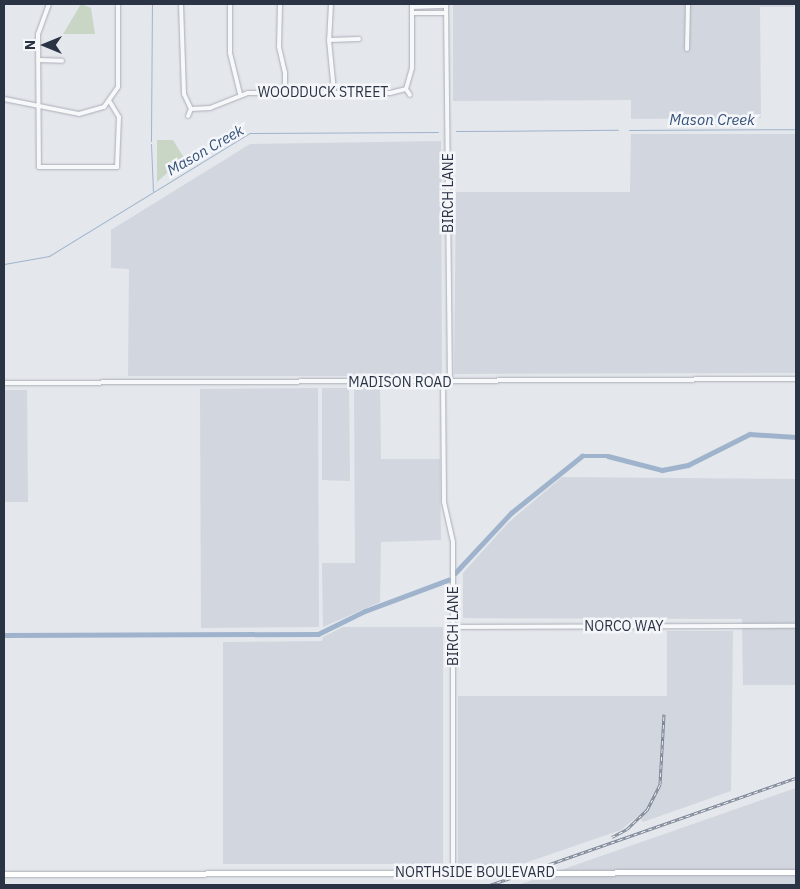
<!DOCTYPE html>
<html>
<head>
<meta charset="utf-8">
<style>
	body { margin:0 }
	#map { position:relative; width:800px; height:889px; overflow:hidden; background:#e4e7ec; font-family:"IBM Plex Sans",sans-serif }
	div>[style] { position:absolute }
	.built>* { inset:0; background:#d2d6de }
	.green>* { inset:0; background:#c9d6c5 }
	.stream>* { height:1px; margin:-0.5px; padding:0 0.5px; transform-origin:0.5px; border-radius:0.5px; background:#9fb4cc }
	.canal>* { height:4.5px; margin:-2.25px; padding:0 2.25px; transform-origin:2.25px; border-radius:2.25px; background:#9fb4cc }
	.roads { filter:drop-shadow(0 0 1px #a9aeb7) drop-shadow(0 0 1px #a9aeb7) }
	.minor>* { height:4px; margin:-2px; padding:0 2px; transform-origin:2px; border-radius:2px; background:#f7f8fa }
	.major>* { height:5px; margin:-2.5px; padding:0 2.5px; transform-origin:2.5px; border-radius:2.5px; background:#fff }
	.rail>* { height:3px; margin-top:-1.5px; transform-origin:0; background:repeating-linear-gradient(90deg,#f4f6f9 0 4px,#7d8696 0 8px); box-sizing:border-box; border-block:1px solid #7d8696 }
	span { translate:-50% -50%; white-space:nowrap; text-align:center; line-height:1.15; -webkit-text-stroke:5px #f4f6f9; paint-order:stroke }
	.street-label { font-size:14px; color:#2b3445 }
	.water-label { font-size:15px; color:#34527a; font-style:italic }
	.frame { position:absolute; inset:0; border:5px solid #2b3445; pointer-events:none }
	.north { position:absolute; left:20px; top:20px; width:50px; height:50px; -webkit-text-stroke:4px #f4f6f9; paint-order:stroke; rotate:270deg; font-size:14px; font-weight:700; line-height:20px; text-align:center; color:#2b3445 }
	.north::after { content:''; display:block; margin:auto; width:18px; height:22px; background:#2b3445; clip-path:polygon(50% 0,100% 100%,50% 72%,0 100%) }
</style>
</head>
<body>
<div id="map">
	<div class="built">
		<i style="clip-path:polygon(453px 4px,794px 4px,794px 7px,760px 7px,761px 118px,631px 119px,631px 100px,453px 101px)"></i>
		<i style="clip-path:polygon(631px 134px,796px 134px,796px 373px,454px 374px,456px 192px,630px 192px)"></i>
		<i style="clip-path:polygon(441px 141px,442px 376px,128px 376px,129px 269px,111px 268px,111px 230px,250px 144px)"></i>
		<i style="clip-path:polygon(380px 385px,381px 459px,440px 459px,441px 540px,381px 542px,380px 602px,323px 627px,322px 563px,355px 563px,354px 386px)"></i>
		<i style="clip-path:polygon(318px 388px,319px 627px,201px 628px,200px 389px)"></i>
		<i style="clip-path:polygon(322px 388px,349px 388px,350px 481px,322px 480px)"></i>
		<i style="clip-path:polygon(4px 390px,27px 390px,28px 502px,4px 502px)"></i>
		<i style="clip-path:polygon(562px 477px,796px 479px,796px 685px,743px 685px,742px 619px,463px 618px,463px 573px,508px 523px)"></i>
		<i style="clip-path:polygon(343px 627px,443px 627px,443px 864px,223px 864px,223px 642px,322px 641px,323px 637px)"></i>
		<i style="clip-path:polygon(667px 631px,733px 631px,731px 791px,643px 822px,638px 816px,621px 830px,519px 865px,458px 865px,458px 696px,667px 696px)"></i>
		<i style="clip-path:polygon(796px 788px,796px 885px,518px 885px)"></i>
	</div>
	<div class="green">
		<i style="clip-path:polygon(81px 4px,91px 8px,95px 34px,63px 34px)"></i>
		<i style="clip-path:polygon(157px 140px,173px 140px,184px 158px,157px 182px)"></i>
	</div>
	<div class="stream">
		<i style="left:629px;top:130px;width:167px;rotate:-0.3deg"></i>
		<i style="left:456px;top:131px;width:162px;rotate:-0.4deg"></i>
		<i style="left:151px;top:141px;width:137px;rotate:-89.6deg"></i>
		<i style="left:151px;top:144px;width:47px;rotate:87.6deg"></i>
		<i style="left:4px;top:264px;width:46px;rotate:-10.1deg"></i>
		<i style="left:49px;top:256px;width:236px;rotate:-31.5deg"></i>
		<i style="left:250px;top:133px;width:188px;rotate:-0.3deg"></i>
	</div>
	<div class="canal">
		<i style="left:455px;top:573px;width:82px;rotate:-47deg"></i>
		<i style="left:511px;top:513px;width:91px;rotate:-38.8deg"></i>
		<i style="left:582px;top:456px;width:26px"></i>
		<i style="left:608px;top:456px;width:56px;rotate:14.5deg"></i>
		<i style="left:662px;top:470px;width:26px;rotate:-11deg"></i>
		<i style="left:688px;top:465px;width:69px;rotate:-26.6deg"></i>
		<i style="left:750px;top:434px;width:46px;rotate:3.7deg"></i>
		<i style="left:4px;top:635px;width:314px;rotate:-0.2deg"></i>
		<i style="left:318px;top:634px;width:52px;rotate:-26.1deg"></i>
		<i style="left:365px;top:611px;width:89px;rotate:-20.5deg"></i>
	</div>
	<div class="roads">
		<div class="minor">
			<i style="left:49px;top:4px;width:32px;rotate:110deg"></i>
			<i style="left:38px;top:34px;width:133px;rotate:89.6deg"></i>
			<i style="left:39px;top:167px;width:78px"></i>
			<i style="left:117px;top:167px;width:50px;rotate:-87.7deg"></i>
			<i style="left:119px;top:117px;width:17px;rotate:-121deg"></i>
			<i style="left:181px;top:4px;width:90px;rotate:88.1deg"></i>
			<i style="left:184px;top:94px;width:17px;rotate:65deg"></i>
			<i style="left:230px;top:4px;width:49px;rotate:90deg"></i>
			<i style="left:230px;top:53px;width:42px;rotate:76.3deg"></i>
			<i style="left:280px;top:4px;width:43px;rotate:91.3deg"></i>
			<i style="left:279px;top:47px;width:26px;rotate:77deg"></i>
			<i style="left:285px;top:72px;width:20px;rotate:90deg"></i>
			<i style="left:331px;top:4px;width:36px;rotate:93deg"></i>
			<i style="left:329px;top:40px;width:52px;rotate:84.5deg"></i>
			<i style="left:446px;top:4px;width:378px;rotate:89.4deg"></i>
			<i style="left:412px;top:7px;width:34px;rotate:-2deg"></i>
			<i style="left:412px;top:13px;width:34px"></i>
			<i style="left:329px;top:40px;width:30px;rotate:-2deg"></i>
			<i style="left:687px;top:49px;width:45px;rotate:-88.7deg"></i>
			<i style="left:38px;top:60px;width:24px;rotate:2deg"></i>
			<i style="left:406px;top:89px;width:22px;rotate:-74deg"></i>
			<i style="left:412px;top:68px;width:64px;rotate:-90deg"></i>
			<i style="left:406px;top:89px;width:7px;rotate:56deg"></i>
			<i style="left:4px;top:99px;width:76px;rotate:11.3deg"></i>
			<i style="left:79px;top:114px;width:26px;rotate:-16deg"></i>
			<i style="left:104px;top:107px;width:24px;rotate:-55deg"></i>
			<i style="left:118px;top:87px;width:83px;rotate:-90deg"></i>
			<i style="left:191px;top:109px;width:19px;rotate:-3deg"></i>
			<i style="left:210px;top:108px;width:41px;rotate:-21.5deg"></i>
			<i style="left:248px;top:93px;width:142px"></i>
			<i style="left:390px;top:93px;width:16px;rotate:-14deg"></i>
			<i style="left:188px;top:116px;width:8px;rotate:-67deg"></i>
			<i style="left:443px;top:382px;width:120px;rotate:89.5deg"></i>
			<i style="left:444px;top:502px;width:41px;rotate:77.3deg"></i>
			<i style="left:453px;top:542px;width:331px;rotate:90deg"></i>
			<i style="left:4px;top:383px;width:792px;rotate:-0.29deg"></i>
			<i style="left:453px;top:627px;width:343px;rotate:-0.2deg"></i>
		</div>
		<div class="major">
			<i style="left:4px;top:874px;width:792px;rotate:-0.14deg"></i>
		</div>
	</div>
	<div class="rail">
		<i style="left:612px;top:837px;width:17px;rotate:-28deg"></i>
		<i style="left:627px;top:829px;width:28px;rotate:-44deg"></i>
		<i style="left:647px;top:810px;width:29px;rotate:-63deg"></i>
		<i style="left:660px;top:784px;width:70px;rotate:-86.7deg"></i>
		<i style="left:490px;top:885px;width:324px;rotate:-19.3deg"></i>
	</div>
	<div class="street-label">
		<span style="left:323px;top:92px">WOODDUCK STREET</span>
		<span style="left:448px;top:193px;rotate:-90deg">BIRCH LANE</span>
		<span style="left:400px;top:382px">MADISON ROAD</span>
		<span style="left:453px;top:626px;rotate:-90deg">BIRCH LANE</span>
		<span style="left:624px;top:626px">NORCO WAY</span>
		<span style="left:475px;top:872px">NORTHSIDE BOULEVARD</span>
	</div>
	<div class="water-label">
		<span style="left:712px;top:120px">Mason Creek</span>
		<span style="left:205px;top:150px;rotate:-30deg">Mason Creek</span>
	</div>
	<div class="frame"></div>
	<div class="north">N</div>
</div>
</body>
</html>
